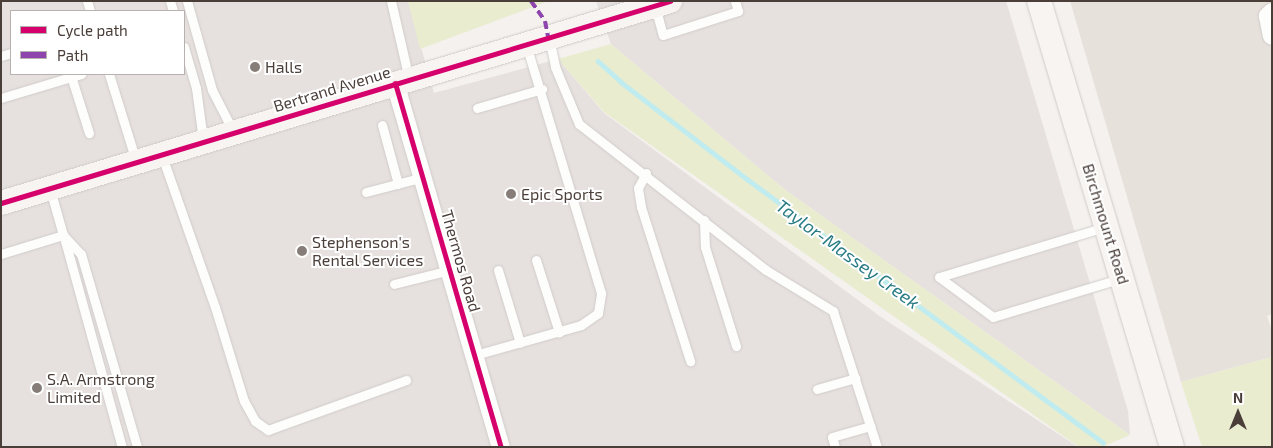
<!DOCTYPE html>
<html>
<head>
<meta charset="utf-8">
<style>
	body { margin:0 }
	#map { position:relative; width:1273px; height:448px; overflow:hidden; background:#f4f1ee; font-family:"Exo 2",sans-serif }
	div>[style] { position:absolute }
	.residential>* { inset:0; background:#e7e1dc }
	.industrial>* { inset:0; background:#e6e0de }
	.green>* { inset:0; background:#eaeccf }
	.parking>* { inset:0; background:#e6e1df }
	.stream>* { height:4.5px; margin:-2.25px; padding:0 2.25px; transform-origin:2.25px; border-radius:2.25px; background:#c1ecef }
	.roads { filter:drop-shadow(0 0 1px #d0ccca) drop-shadow(0 0 1px #d0ccca) }
	.lane>* { height:9px; margin:-4.5px; padding:0 4.5px; transform-origin:4.5px; border-radius:4.5px; background:#fdfdfc }
	.street>* { height:18px; margin:-9px; padding:0 9px; transform-origin:9px; border-radius:9px; background:#fdfdfc }
	.secondary>* { height:24px; margin:-12px; padding:0 12px; transform-origin:12px; border-radius:12px; background:#f7f4f1 }
	.quiet>* { height:4px; margin-top:-2px; transform-origin:0; background:repeating-linear-gradient(90deg,#8e44ad 0 8px,transparent 0 12px) }
	.cycleway>* { height:5px; margin:-2.5px; padding:0 2.5px; transform-origin:2.5px; border-radius:2.5px; background:#d6006c }
	.dots>* { width:14px; height:14px; translate:-50% -50%; box-sizing:border-box; border:2px solid #fff; border-radius:50% }
	span { translate:-50% -50%; white-space:nowrap; text-align:center; line-height:1.15; -webkit-text-stroke:4px #fff; paint-order:stroke }
	.poi-label { font-size:16px; color:#4a3e39 }
	.left { translate:0 -50%; text-align:left }
	.street-label { font-size:16px; color:#4a3e39 }
	.water-label { font-size:18px; color:#297b84; font-style:italic }
	.frame { position:absolute; inset:0; border:2px solid #4a3e39; pointer-events:none }
	.legend { position:absolute; left:10px; top:10px; width:175px; height:65px; box-sizing:border-box; background:#fff; border:1px solid #b7b2b0; margin:0; padding:6px 9px; list-style:none; font-size:15px; color:#4a3e39 }
	.legend li { display:flex; align-items:center; gap:10px; height:25px }
	.legend b { width:25px; border:1px solid #b7b2b0 }
	.north { position:absolute; left:1213px; top:388px; width:50px; height:50px; -webkit-text-stroke:4px #fff; paint-order:stroke; rotate:0deg; font-size:14px; font-weight:700; line-height:20px; text-align:center; color:#4a3e39 }
	.north::after { content:''; display:block; margin:auto; width:18px; height:22px; background:#4a3e39; clip-path:polygon(50% 0,100% 100%,50% 72%,0 100%) }
</style>
</head>
<body>
<div id="map">
	<div class="residential">
		<i style="clip-path:polygon(1070px 1px,1272px 1px,1272px 314px,1267px 316px,1272px 331px,1272px 357px,1181px 382px)"></i>
	</div>
	<div class="industrial">
		<i style="clip-path:polygon(evenodd,1px 1px,408px 1px,434px 93px,558px 59px,604px 113px,881px 317px,1078px 447px,1px 447px,1px 1px,11px 11px,184px 11px,184px 74px,11px 74px,11px 11px)"></i>
		<i style="clip-path:polygon(596px 1px,1006px 1px,1128px 411px,1130px 435px,784px 189px,611px 44px)"></i>
	</div>
	<div class="green">
		<i style="clip-path:polygon(408px 1px,549px 1px,420px 49px)"></i>
		<i style="clip-path:polygon(611px 44px,784px 189px,1130px 435px,1102px 447px,1079px 447px,604px 112px,558px 59px)"></i>
		<i style="clip-path:polygon(1272px 357px,1272px 447px,1202px 447px,1181px 382px)"></i>
	</div>
	<div class="parking">
		<i style="clip-path:polygon(152px 186px,231px 447px,138px 447px,67px 212px)"></i>
		<i style="clip-path:polygon(424px 287px,463px 425px,437px 432px,398px 294px)"></i>
	</div>
	<div class="stream">
		<i style="left:598px;top:61px;width:31px;rotate:42deg"></i>
		<i style="left:621px;top:82px;width:159px;rotate:37.6deg"></i>
		<i style="left:747px;top:179px;width:443px;rotate:36.5deg"></i>
	</div>
	<div class="roads">
		<div class="lane">
			<i style="left:87px;top:1px;width:10px;rotate:73deg"></i>
			<i style="left:170px;top:1px;width:10px;rotate:73deg"></i>
			<i style="left:187px;top:1px;width:92px;rotate:74.3deg"></i>
			<i style="left:212px;top:90px;width:46px;rotate:62.9deg"></i>
			<i style="left:391px;top:1px;width:80px;rotate:77deg"></i>
			<i style="left:655px;top:6px;width:30px;rotate:75deg"></i>
			<i style="left:663px;top:35px;width:79px;rotate:-17.7deg"></i>
			<i style="left:738px;top:11px;width:10px;rotate:-107deg"></i>
			<i style="left:549px;top:38px;width:30px;rotate:78deg"></i>
			<i style="left:555px;top:67px;width:62px;rotate:67.2deg"></i>
			<i style="left:579px;top:124px;width:237px;rotate:38deg"></i>
			<i style="left:766px;top:270px;width:79px;rotate:31.5deg"></i>
			<i style="left:833px;top:311px;width:143px;rotate:72.1deg"></i>
			<i style="left:184px;top:47px;width:43px;rotate:73.7deg"></i>
			<i style="left:196px;top:88px;width:52px;rotate:82.3deg"></i>
			<i style="left:1px;top:56px;width:10px;rotate:-17deg"></i>
			<i style="left:109px;top:74px;width:91px;rotate:72.8deg"></i>
			<i style="left:71px;top:76px;width:60px;rotate:72.5deg"></i>
			<i style="left:1px;top:98px;width:84px;rotate:-16.7deg"></i>
			<i style="left:477px;top:108px;width:68px;rotate:-16.3deg"></i>
			<i style="left:382px;top:125px;width:61px;rotate:74.8deg"></i>
			<i style="left:162px;top:156px;width:160px;rotate:70.7deg"></i>
			<i style="left:215px;top:307px;width:98px;rotate:72.9deg"></i>
			<i style="left:244px;top:401px;width:23px;rotate:61deg"></i>
			<i style="left:255px;top:421px;width:16px;rotate:35deg"></i>
			<i style="left:268px;top:430px;width:147px;rotate:-19.9deg"></i>
			<i style="left:646px;top:173px;width:17px;rotate:118deg"></i>
			<i style="left:638px;top:188px;width:19px;rotate:81deg"></i>
			<i style="left:641px;top:207px;width:162px;rotate:72.3deg"></i>
			<i style="left:366px;top:192px;width:59px;rotate:-14.7deg"></i>
			<i style="left:704px;top:220px;width:27px;rotate:88deg"></i>
			<i style="left:705px;top:247px;width:104px;rotate:72.6deg"></i>
			<i style="left:1105px;top:227px;width:173px;rotate:163.2deg"></i>
			<i style="left:939px;top:277px;width:67px;rotate:36.5deg"></i>
			<i style="left:993px;top:317px;width:135px;rotate:-16.8deg"></i>
			<i style="left:63px;top:235px;width:26px;rotate:47deg"></i>
			<i style="left:81px;top:254px;width:201px;rotate:73.8deg"></i>
			<i style="left:64px;top:237px;width:218px;rotate:74.6deg"></i>
			<i style="left:1px;top:254px;width:65px;rotate:-17deg"></i>
			<i style="left:63px;top:235px;width:48px;rotate:-105.8deg"></i>
			<i style="left:536px;top:260px;width:76px;rotate:72.3deg"></i>
			<i style="left:498px;top:270px;width:76px;rotate:73.2deg"></i>
			<i style="left:394px;top:284px;width:58px;rotate:-14deg"></i>
			<i style="left:475px;top:355px;width:110px;rotate:-15.8deg"></i>
			<i style="left:581px;top:325px;width:21px;rotate:-35deg"></i>
			<i style="left:598px;top:313px;width:20px;rotate:-81deg"></i>
			<i style="left:601px;top:293px;width:259px;rotate:-106.8deg"></i>
			<i style="left:817px;top:389px;width:40px;rotate:-16deg"></i>
			<i style="left:835px;top:447px;width:10px;rotate:-107deg"></i>
			<i style="left:832px;top:437px;width:40px;rotate:-16deg"></i>
		</div>
		<div class="street">
			<i style="left:1272px;top:12px;width:6px;rotate:135deg"></i>
			<i style="left:1268px;top:16px;width:20px;rotate:79deg"></i>
			<i style="left:395px;top:83px;width:379px;rotate:73.8deg"></i>
		</div>
		<div class="secondary">
			<i style="left:1039px;top:1px;width:465px;rotate:73.4deg"></i>
			<i style="left:1px;top:203px;width:699px;rotate:-16.8deg"></i>
		</div>
	</div>
	<div class="quiet">
		<i style="left:531px;top:1px;width:24px;rotate:55deg"></i>
		<i style="left:545px;top:21px;width:16px;rotate:79deg"></i>
	</div>
	<div class="cycleway">
		<i style="left:395px;top:83px;width:379px;rotate:73.8deg"></i>
		<i style="left:1px;top:203px;width:699px;rotate:-16.8deg"></i>
	</div>
	<div class="dots">
		<i style="left:255px;top:67px;background:#867d78"></i>
		<i style="left:511px;top:194px;background:#867d78"></i>
		<i style="left:302px;top:251px;background:#867d78"></i>
		<i style="left:37px;top:388px;background:#867d78"></i>
	</div>
	<div class="poi-label">
		<span class="left" style="left:265px;top:67px">Halls</span>
		<span class="left" style="left:521px;top:194px">Epic Sports</span>
		<span class="left" style="left:312px;top:251px">Stephenson's<br>Rental Services</span>
		<span class="left" style="left:47px;top:388px">S.A. Armstrong<br>Limited</span>
	</div>
	<div class="street-label">
		<span style="left:332px;top:89px;rotate:-17deg">Bertrand Avenue</span>
		<span style="left:1106px;top:224px;rotate:73deg">Birchmount Road</span>
		<span style="left:461px;top:261px;rotate:74deg">Thermos Road</span>
	</div>
	<div class="water-label">
		<span style="left:848px;top:254px;rotate:36deg">Taylor-Massey Creek</span>
	</div>
	<div class="frame"></div>
	<ul class="legend">
	<li><b style="height:6px;background:#d6006c"></b>Cycle path</li>
	<li><b style="height:6px;background:#8e44ad"></b>Path</li>
	</ul>
	<div class="north">N</div>
</div>
</body>
</html>
